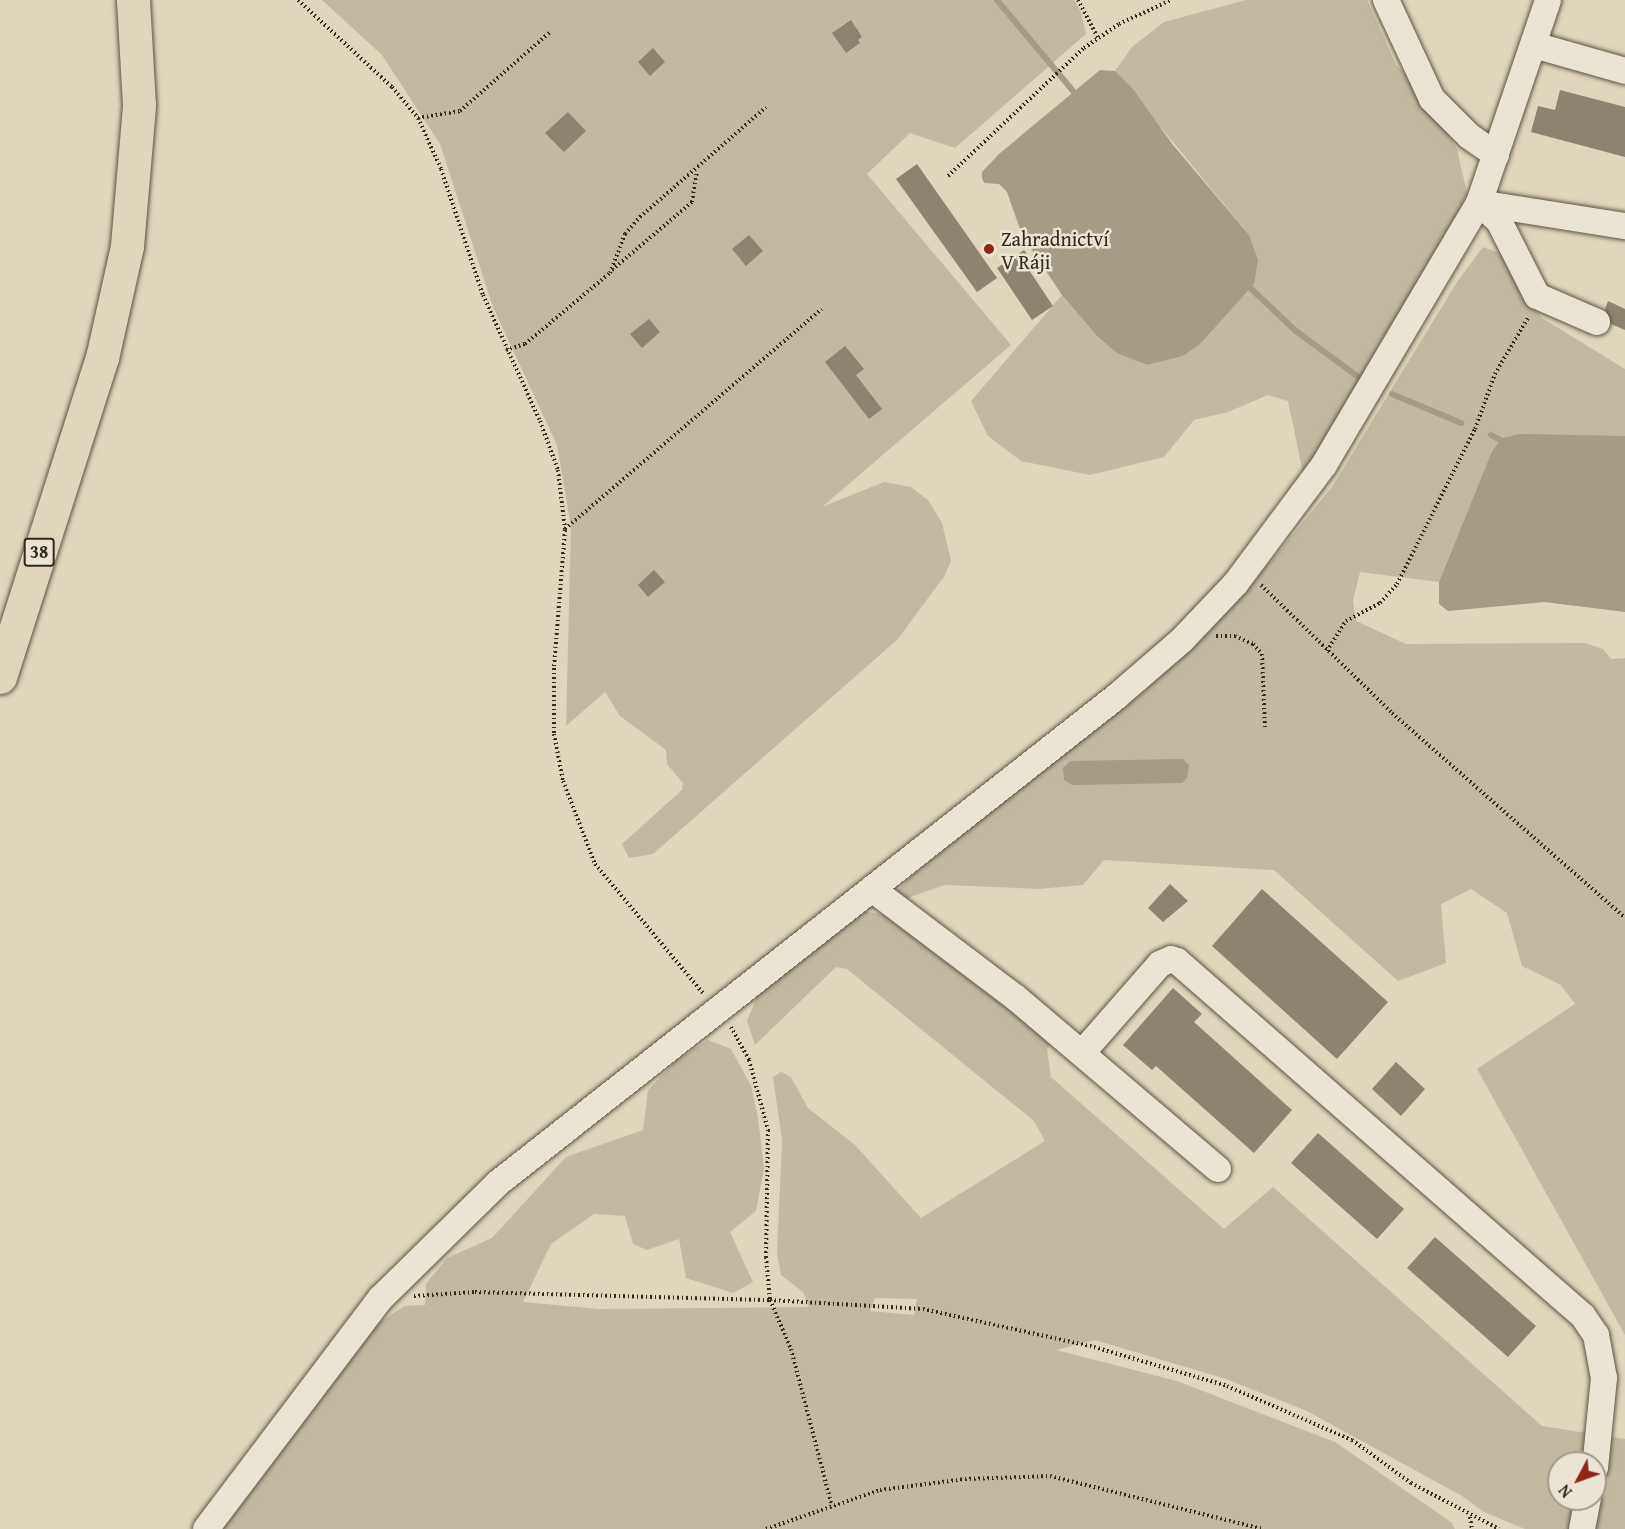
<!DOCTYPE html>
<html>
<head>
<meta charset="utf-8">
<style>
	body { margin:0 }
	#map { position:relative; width:1625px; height:1529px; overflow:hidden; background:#dfd6bd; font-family:"Gentium Book Plus",serif }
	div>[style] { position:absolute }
	.green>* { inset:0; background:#c2b9a2 }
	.water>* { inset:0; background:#a59b87 }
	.stream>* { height:6px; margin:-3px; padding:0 3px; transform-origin:3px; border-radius:3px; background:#a59b87 }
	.building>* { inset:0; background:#8c8370 }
	.path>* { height:4px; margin-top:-2px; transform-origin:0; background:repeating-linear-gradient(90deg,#33291d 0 1.5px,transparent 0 4.5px) }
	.roads { filter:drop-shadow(0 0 2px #5e5445) drop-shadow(0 0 2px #5e5445) }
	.minor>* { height:26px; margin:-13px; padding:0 13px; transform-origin:13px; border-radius:13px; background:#eae4d4 }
	.major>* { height:33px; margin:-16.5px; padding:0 16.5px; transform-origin:16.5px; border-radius:16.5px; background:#dfd6bd }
	.dots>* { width:16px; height:16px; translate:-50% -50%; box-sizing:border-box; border:3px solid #eae4d4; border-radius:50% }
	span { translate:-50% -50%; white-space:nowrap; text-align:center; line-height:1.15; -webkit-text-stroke:5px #eae4d4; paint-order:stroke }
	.shield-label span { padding:2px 4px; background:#eae4d4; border:2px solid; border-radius:4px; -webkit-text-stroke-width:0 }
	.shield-label { font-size:18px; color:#33291d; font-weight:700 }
	.poi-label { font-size:20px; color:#33291d }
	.left { translate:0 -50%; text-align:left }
	.north { position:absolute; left:1547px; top:1451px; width:60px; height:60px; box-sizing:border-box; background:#eae4d4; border:2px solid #a1998b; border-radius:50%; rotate:229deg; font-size:16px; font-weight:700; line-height:24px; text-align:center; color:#33291d }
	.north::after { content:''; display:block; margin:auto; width:21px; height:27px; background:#8f2418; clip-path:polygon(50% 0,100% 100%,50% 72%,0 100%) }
</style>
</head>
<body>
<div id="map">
	<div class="green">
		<i style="clip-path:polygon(322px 0,1074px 0,1080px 10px,1086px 34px,955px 148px,910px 133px,867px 174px,1011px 345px,822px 507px,884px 482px,911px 487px,928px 500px,942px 523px,951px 561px,945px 575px,898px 639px,653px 854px,629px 858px,622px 844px,682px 790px,683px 783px,667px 764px,666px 750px,620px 716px,605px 692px,566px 726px,571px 526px,557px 445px,493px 307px,440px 144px,382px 55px)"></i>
		<i style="clip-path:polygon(1246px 0,1367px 0,1396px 65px,1423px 92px,1457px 149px,1467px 193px,1447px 246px,1304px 478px,1288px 401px,1268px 395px,1228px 412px,1194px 420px,1164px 457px,1090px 475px,1021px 461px,988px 436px,971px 401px,1062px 295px,1097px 336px,1147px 365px,1183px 356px,1199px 344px,1254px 284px,1249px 235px,1115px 71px,1132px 47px,1164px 22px)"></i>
		<i style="clip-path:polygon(1483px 247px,1502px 254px,1542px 318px,1625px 369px,1625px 436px,1501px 441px,1492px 451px,1439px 582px,1360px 572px,1353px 601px,1356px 621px,1406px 644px,1585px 643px,1603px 649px,1611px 659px,1625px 658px,1625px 1335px,1477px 1069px,1575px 1004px,1561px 985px,1522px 966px,1507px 913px,1471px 889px,1441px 904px,1446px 963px,1398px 981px,1274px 870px,1104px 860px,1083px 885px,1039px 889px,945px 885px,901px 900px,897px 892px,912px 875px,1087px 734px,1220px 615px,1272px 560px,1332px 487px,1457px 282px)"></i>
		<i style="clip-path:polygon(evenodd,863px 911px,884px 915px,1053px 1042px,1047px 1049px,1051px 1077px,1224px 1229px,1273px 1187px,1542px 1426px,1593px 1434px,1587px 1463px,1559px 1463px,1559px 1499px,1579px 1499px,1573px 1529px,1525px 1529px,1484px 1512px,1462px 1496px,1307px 1411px,1226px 1379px,1095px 1340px,1056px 1350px,1177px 1381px,1335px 1442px,1451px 1522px,1455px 1529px,222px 1529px,375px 1325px,405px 1306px,425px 1305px,426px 1284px,447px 1258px,492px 1238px,566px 1157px,643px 1130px,648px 1090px,676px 1061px,708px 1040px,731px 1049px,751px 1086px,758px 1118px,764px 1168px,756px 1211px,730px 1232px,753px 1282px,733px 1293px,686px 1278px,679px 1239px,647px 1250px,633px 1244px,625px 1216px,594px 1214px,551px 1244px,523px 1302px,599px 1309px,809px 1307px,803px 1292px,781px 1275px,777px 1253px,782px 1141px,773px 1077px,781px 1072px,791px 1077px,808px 1108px,855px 1145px,921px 1218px,1045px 1141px,1034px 1121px,847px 969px,836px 967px,755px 1045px,747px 1021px,758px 995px,863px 911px,875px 1298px,917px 1299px,914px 1315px,870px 1311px,875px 1298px)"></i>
		<i style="clip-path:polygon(1612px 1437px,1625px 1439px,1625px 1529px,1590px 1529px)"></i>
	</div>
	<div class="water">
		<i style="clip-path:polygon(1100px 70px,1115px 71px,1133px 89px,1173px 145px,1249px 235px,1258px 260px,1254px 284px,1200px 344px,1183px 356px,1147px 365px,1117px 353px,1097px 336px,1062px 295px,1022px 235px,1007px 192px,999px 184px,984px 183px,982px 178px,982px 172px,999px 154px)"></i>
		<i style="clip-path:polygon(1520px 434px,1625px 436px,1625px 612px,1544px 602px,1448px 611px,1439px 604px,1439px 582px,1492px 451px,1502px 438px)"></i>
		<i style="clip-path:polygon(1183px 759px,1189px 765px,1187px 778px,1182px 783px,1072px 785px,1064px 780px,1063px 768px,1070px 761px)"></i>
	</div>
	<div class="stream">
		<i style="left:997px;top:0;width:126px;rotate:50.1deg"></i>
		<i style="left:1245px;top:283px;width:70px;rotate:43.3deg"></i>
		<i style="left:1296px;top:331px;width:76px;rotate:36.4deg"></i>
		<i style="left:1392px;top:394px;width:75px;rotate:22.8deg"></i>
		<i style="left:1491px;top:435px;width:18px;rotate:29deg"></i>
	</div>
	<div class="building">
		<i style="clip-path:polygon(851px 20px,862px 37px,858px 40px,860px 43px,846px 53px,832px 33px)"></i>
		<i style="clip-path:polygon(653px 48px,665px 62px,650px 76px,638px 62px)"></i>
		<i style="clip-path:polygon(1560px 90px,1625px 107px,1625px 157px,1531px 132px,1538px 106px,1555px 110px)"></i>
		<i style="clip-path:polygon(568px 112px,586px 131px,564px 152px,545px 133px)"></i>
		<i style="clip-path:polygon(917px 164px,997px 278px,977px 292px,896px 179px)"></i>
		<i style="clip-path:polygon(749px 235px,763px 251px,746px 266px,732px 249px)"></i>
		<i style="clip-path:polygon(1024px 250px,1033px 263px,1027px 267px,1053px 306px,1032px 320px,997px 268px)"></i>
		<i style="clip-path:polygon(1608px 301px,1625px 309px,1625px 330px,1611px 324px,1605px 309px)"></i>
		<i style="clip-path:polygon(649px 319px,660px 332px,642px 348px,630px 334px)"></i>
		<i style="clip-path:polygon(845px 346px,864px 369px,856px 375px,882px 409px,869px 419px,825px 362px)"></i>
		<i style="clip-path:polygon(654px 570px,665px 582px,648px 597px,638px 585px)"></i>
		<i style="clip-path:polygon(1170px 884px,1188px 901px,1163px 922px,1148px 908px)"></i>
		<i style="clip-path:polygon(1262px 889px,1388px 1002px,1337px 1059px,1212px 946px)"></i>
		<i style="clip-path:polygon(1173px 988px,1202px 1014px,1194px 1022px,1292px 1110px,1254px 1153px,1156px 1066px,1152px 1070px,1123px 1045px)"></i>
		<i style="clip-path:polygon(1396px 1062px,1425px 1089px,1401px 1116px,1372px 1089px)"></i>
		<i style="clip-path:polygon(1318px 1133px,1404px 1209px,1377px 1239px,1291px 1163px)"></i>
		<i style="clip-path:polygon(1435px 1237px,1536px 1326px,1508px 1357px,1407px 1268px)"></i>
	</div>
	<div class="path">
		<i style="left:298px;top:0;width:128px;rotate:42.8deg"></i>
		<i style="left:392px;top:87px;width:40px;rotate:50deg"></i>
		<i style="left:418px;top:118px;width:56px;rotate:65.7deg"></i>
		<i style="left:441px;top:169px;width:133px;rotate:71.6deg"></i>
		<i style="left:483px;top:295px;width:138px;rotate:65.7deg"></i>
		<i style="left:540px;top:421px;width:52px;rotate:69.8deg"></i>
		<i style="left:558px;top:470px;width:60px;rotate:83.3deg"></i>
		<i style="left:565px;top:530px;width:138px;rotate:94.6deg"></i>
		<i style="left:554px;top:668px;width:66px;rotate:90deg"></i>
		<i style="left:554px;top:734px;width:48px;rotate:79.2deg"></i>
		<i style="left:563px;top:781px;width:89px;rotate:68.9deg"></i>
		<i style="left:595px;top:864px;width:168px;rotate:50.1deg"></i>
		<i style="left:1078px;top:0;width:43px;rotate:62.2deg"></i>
		<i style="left:418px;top:118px;width:43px;rotate:-9.5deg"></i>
		<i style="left:460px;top:111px;width:121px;rotate:-41.3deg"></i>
		<i style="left:948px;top:176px;width:187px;rotate:-43.3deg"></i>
		<i style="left:1084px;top:48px;width:42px;rotate:-34.4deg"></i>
		<i style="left:1119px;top:24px;width:57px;rotate:-24.8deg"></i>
		<i style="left:612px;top:270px;width:105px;rotate:-40.4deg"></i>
		<i style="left:692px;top:202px;width:31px;rotate:-81deg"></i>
		<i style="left:506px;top:350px;width:20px;rotate:-18deg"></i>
		<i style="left:525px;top:344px;width:111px;rotate:-39.9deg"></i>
		<i style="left:610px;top:273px;width:42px;rotate:-69deg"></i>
		<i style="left:625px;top:234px;width:23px;rotate:-49deg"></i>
		<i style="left:640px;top:217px;width:167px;rotate:-41.1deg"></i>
		<i style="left:565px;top:529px;width:338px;rotate:-40.6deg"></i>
		<i style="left:1261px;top:585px;width:183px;rotate:44.3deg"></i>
		<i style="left:1392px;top:713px;width:310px;rotate:41.3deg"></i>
		<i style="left:1216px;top:636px;width:19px"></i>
		<i style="left:1235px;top:636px;width:20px;rotate:24deg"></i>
		<i style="left:1253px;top:644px;width:13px;rotate:48deg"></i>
		<i style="left:1262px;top:654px;width:76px;rotate:87.7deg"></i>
		<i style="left:1327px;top:651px;width:36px;rotate:-58deg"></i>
		<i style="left:1346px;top:621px;width:38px;rotate:-28deg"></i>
		<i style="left:1380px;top:603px;width:25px;rotate:-48deg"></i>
		<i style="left:1397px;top:584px;width:174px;rotate:-63.3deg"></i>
		<i style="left:1475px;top:429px;width:59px;rotate:-70deg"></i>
		<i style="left:1495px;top:374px;width:67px;rotate:-59.6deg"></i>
		<i style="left:731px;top:1027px;width:38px;rotate:61deg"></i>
		<i style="left:749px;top:1060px;width:73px;rotate:74.8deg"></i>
		<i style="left:768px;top:1130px;width:127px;rotate:90.9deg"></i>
		<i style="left:766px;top:1257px;width:43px;rotate:84.7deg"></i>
		<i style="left:770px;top:1300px;width:53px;rotate:66.8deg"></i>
		<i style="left:791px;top:1349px;width:162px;rotate:75.4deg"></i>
		<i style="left:414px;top:1296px;width:61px;rotate:-3.8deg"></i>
		<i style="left:475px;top:1292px;width:295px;rotate:1.6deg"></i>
		<i style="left:770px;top:1300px;width:153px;rotate:3.4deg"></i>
		<i style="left:923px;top:1309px;width:175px;rotate:12.5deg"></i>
		<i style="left:1094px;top:1347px;width:139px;rotate:16.3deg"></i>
		<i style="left:1227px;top:1386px;width:136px;rotate:23.4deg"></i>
		<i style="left:1352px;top:1440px;width:73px;rotate:36.1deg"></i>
		<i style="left:1411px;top:1483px;width:99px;rotate:27.6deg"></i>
		<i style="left:1470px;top:1517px;width:12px;rotate:81deg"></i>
		<i style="left:766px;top:1529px;width:120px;rotate:-18.9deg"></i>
		<i style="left:880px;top:1490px;width:86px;rotate:-7.4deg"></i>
		<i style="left:965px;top:1479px;width:85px;rotate:-2deg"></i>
		<i style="left:1050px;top:1476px;width:219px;rotate:14deg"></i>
	</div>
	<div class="roads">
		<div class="minor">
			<i style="left:1386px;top:0;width:109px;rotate:65.1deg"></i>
			<i style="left:1432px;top:99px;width:52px;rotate:45deg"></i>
			<i style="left:1469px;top:136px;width:33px;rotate:35deg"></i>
			<i style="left:1534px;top:45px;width:95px;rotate:15.9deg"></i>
			<i style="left:1597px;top:322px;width:65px;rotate:-156.6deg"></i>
			<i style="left:1537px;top:296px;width:84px;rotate:-116.9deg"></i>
			<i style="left:1499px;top:221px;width:27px;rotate:-138deg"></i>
			<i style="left:1479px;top:203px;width:148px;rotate:9deg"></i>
			<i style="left:872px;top:889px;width:179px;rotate:37.1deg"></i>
			<i style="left:1015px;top:997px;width:266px;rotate:40.3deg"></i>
			<i style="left:1082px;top:1053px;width:118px;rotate:-48.8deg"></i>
			<i style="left:1160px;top:964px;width:12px;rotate:-24deg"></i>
			<i style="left:1171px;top:959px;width:6px;rotate:18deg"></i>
			<i style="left:1177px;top:961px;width:539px;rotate:41.17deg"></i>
			<i style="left:1583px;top:1316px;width:23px;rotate:56deg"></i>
			<i style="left:1596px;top:1335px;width:44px;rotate:79.5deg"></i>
			<i style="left:1604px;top:1378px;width:90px;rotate:95.7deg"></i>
			<i style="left:206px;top:1529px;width:290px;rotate:-52.9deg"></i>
			<i style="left:381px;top:1298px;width:164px;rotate:-44.5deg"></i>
			<i style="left:498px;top:1183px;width:786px;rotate:-38.18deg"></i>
			<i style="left:1116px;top:697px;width:87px;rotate:-40.8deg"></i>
			<i style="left:1182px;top:640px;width:79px;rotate:-46.5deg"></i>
			<i style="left:1236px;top:583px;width:147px;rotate:-53.3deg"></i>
			<i style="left:1324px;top:465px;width:304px;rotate:-59.4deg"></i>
			<i style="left:1479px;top:203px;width:214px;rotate:-71.2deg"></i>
			<i style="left:1582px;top:1529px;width:31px;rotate:-79deg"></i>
		</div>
		<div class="major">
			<i style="left:0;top:677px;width:335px;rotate:-72.3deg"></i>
			<i style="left:102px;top:358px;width:115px;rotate:-77.4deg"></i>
			<i style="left:127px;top:246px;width:142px;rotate:-85.1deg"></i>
			<i style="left:139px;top:105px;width:105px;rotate:-93.3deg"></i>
		</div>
	</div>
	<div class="dots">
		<i style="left:989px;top:249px;background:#8f2418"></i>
	</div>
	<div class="shield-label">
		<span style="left:39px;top:552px">38</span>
	</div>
	<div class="poi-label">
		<span class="left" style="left:1001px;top:250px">Zahradnictví<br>V Ráji</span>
	</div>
	<div class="north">N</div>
</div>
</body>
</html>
